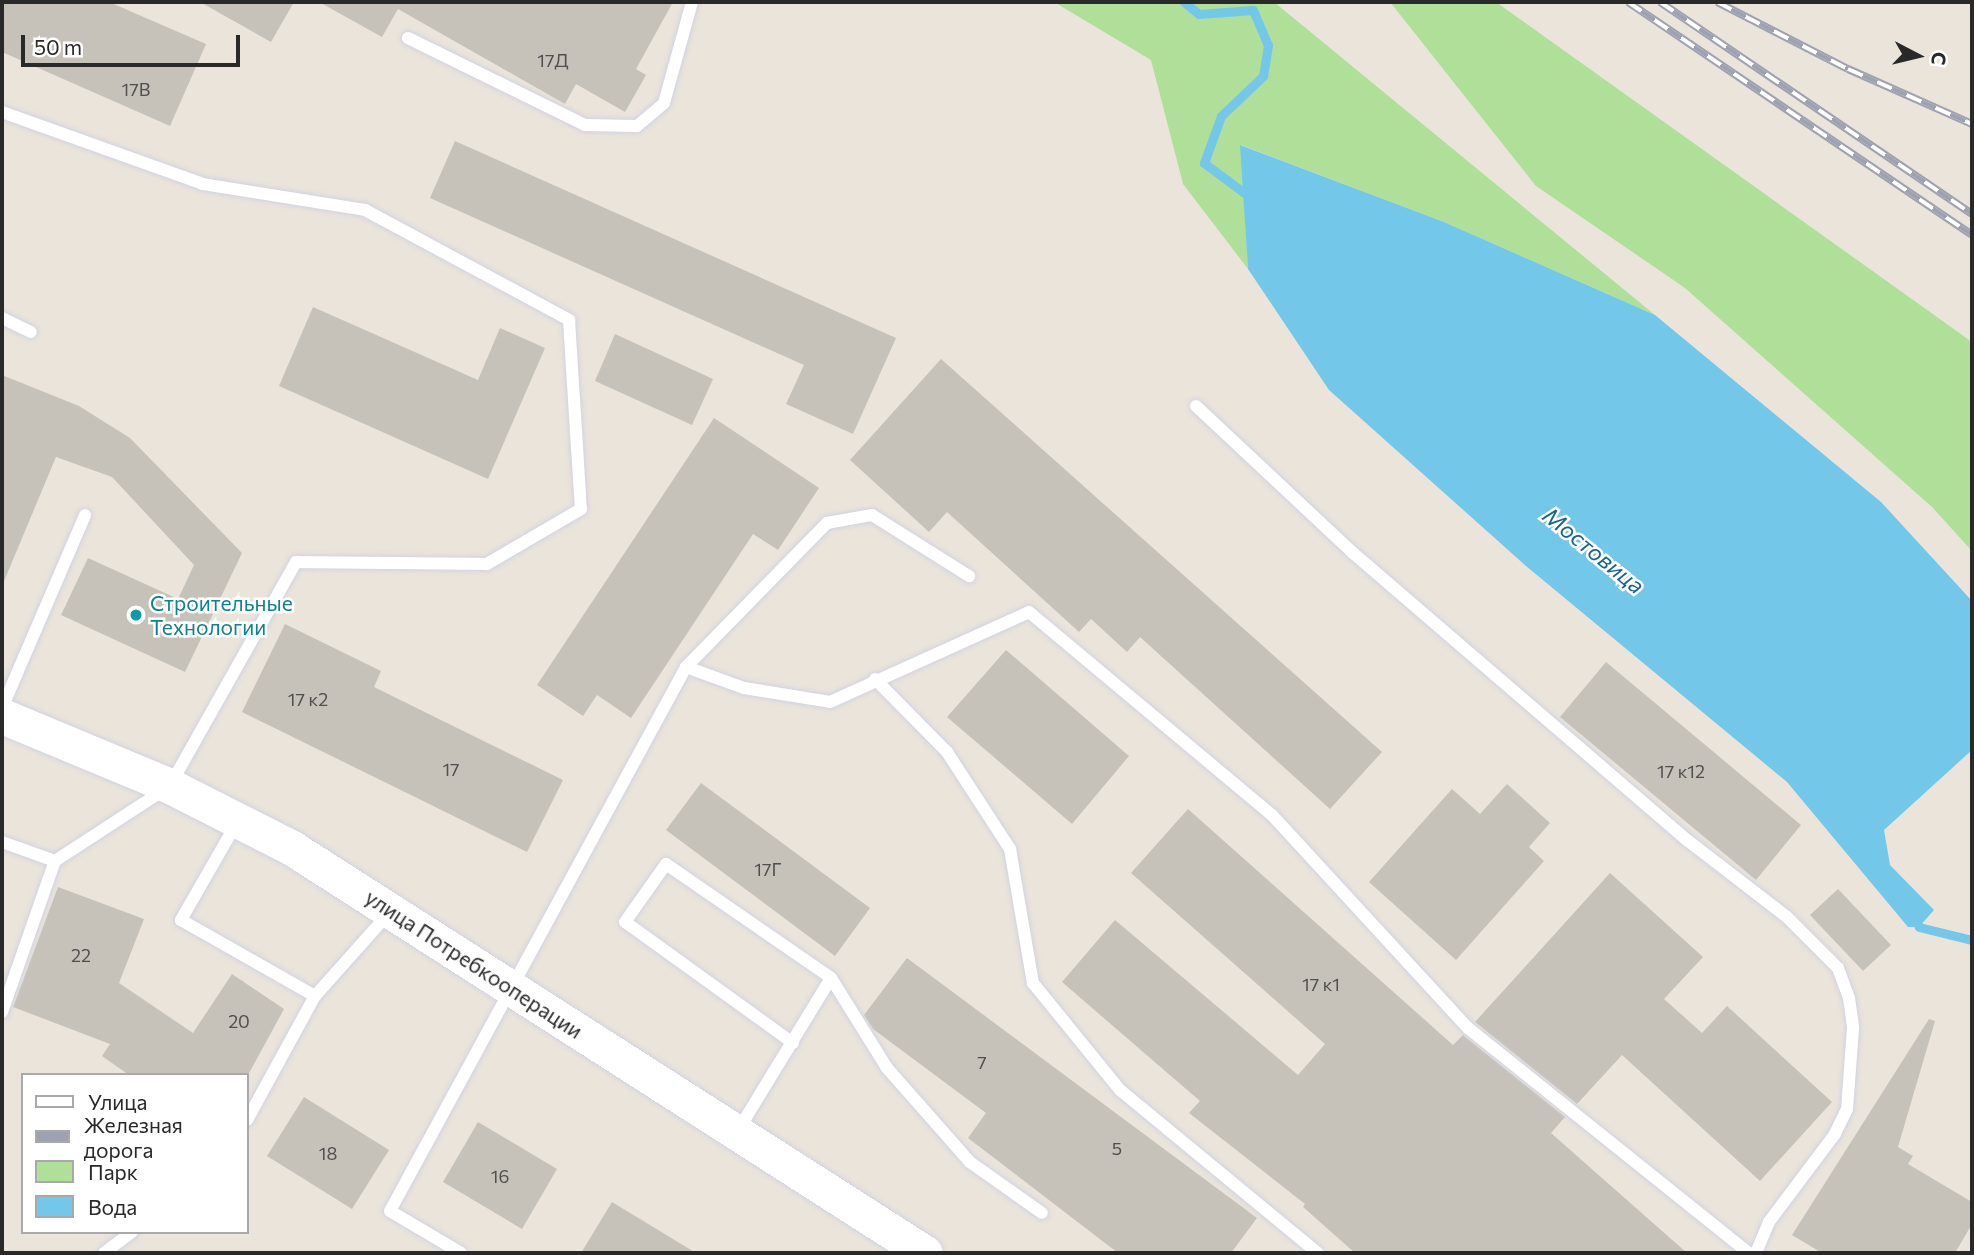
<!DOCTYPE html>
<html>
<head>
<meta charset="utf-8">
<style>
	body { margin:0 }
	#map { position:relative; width:1974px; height:1255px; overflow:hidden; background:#eae4db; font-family:Commissioner,sans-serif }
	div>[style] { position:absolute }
	.green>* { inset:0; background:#b0df9a }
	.water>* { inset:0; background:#73c7e8 }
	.stream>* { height:9px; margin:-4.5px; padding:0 4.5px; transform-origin:4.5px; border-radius:4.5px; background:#73c7e8 }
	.building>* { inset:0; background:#c6c2ba }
	.roads { filter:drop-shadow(0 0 2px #d1d3e1) drop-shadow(0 0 2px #d1d3e1) }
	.service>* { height:12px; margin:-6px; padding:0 6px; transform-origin:6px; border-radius:6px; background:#fff }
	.secondary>* { height:35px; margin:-17.5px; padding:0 17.5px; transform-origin:17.5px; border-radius:17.5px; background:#fff }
	.rail>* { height:8px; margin-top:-4px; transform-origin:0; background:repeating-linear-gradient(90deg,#fff 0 16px,#9ea1b2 0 32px); box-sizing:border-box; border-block:2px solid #9ea1b2 }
	.dots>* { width:19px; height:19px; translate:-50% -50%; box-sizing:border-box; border:4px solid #fff; border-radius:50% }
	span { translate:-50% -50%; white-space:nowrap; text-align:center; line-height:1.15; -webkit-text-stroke:5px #fff; paint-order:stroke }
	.number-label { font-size:18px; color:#504f4d }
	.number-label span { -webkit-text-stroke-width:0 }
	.culture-label { font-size:21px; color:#0d838f }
	.left { translate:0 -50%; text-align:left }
	.street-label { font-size:21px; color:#292929 }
	.water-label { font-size:23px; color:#146492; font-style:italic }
	.frame { position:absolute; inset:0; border:4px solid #292929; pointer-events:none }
	.legend { position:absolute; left:21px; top:1073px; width:228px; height:161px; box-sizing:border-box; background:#fff; border:2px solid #a9a9a9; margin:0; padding:9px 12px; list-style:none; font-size:21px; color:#292929 }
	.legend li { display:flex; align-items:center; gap:14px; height:35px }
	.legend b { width:35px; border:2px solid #a9a9a9 }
	.north { position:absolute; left:1883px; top:21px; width:70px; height:70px; -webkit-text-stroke:5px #fff; paint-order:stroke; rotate:97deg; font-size:19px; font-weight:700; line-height:28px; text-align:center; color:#292929 }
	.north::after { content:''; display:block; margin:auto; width:24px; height:32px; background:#292929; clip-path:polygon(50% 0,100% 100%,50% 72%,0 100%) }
	.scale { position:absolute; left:21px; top:35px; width:219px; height:32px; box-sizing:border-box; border:4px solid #292929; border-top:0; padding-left:9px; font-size:21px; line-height:24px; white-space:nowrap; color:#292929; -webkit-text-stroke:5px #fff; paint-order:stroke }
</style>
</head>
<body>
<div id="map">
	<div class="green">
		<i style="clip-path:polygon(1054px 2px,1274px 2px,1655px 315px,1444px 222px,1241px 145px,1248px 269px,1183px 184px,1151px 60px)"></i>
		<i style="clip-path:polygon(1390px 2px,1496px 2px,1972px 342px,1972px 551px,1932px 507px,1685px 288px,1536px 186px)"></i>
	</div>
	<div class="water">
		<i style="clip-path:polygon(1240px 145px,1444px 222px,1655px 315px,1881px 502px,1972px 601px,1972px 750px,1884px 830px,1890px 865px,1934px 910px,1919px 927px,1908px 927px,1787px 782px,1526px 566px,1329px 390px,1248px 269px)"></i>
	</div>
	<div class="stream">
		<i style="left:1184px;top:2px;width:19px;rotate:39deg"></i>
		<i style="left:1199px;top:14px;width:54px;rotate:-4.2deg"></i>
		<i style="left:1253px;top:10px;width:38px;rotate:67deg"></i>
		<i style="left:1268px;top:45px;width:31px;rotate:99deg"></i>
		<i style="left:1263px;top:76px;width:58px;rotate:136.4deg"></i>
		<i style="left:1221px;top:116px;width:50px;rotate:109.9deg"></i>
		<i style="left:1204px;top:163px;width:49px;rotate:36.6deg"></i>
		<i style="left:1243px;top:192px;width:11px"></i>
		<i style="left:1914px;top:917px;width:11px;rotate:63deg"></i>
		<i style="left:1919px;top:927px;width:55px;rotate:13.8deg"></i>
	</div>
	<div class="building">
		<i style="clip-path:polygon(2px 2px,109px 2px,206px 44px,170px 126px,2px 52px)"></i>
		<i style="clip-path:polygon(200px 2px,294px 2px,271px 42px)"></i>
		<i style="clip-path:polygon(319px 2px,673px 2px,636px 69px,646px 75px,625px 112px,576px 84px,565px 104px,398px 9px,382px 37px)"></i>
		<i style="clip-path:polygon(455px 141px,896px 338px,853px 434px,786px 404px,804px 365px,430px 198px)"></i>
		<i style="clip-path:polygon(313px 307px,478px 380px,500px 328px,545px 348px,488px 479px,279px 386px)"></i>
		<i style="clip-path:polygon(615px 334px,713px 379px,692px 425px,595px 381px)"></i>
		<i style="clip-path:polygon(941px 359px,1382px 752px,1330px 809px,1140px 637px,1127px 652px,1091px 619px,1079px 632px,947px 512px,929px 532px,850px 460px)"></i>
		<i style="clip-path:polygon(2px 375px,79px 406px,130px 438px,242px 553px,185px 672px,61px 615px,88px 558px,178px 599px,194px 565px,112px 477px,56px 457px,2px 586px)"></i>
		<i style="clip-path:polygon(714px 418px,819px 488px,778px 550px,753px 534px,631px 718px,597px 695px,583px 716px,537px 685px)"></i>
		<i style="clip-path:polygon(285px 624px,381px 671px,374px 687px,563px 780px,527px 852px,242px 712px)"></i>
		<i style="clip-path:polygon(1006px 650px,1129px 756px,1072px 824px,947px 717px)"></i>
		<i style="clip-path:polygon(1606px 662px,1801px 825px,1756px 880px,1560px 717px)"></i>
		<i style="clip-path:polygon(701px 783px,870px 908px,835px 956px,666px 830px)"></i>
		<i style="clip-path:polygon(1507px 784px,1550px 823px,1529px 847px,1544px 861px,1456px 960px,1369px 882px,1452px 789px,1480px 814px)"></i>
		<i style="clip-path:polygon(1188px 809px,1453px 1045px,1463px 1035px,1565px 1117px,1551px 1133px,1687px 1253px,1355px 1253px,1303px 1207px,1305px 1204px,1189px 1113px,1200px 1101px,1062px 982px,1115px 920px,1298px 1075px,1325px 1044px,1131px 873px)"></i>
		<i style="clip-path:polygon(1610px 873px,1703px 957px,1664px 999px,1702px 1033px,1727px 1006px,1832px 1102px,1760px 1181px,1622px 1055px,1577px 1104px,1475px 1022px)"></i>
		<i style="clip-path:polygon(58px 887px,144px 919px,119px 983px,193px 1033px,232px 974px,284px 1009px,248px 1075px,129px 1075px,102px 1056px,110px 1044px,13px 1007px)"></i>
		<i style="clip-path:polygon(1838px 889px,1891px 945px,1863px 971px,1810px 915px)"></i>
		<i style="clip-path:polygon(907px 958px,1257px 1218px,1231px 1253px,1118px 1253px,968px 1138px,986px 1113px,873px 1029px,864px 1015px)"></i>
		<i style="clip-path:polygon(1929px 1019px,1935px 1021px,1898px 1147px,1913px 1156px,1908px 1164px,1972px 1202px,1972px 1224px,1955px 1253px,1822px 1253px,1792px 1235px)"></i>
		<i style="clip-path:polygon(304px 1097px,389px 1150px,352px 1209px,267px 1156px)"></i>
		<i style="clip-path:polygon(478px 1122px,557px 1169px,522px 1229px,443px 1182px)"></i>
		<i style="clip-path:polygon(612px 1202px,696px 1253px,581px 1253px)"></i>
	</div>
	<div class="roads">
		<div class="service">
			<i style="left:408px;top:38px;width:197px;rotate:26.2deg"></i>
			<i style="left:585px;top:125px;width:52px;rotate:1.1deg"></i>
			<i style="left:637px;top:126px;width:35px;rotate:-40deg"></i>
			<i style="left:664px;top:103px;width:105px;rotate:-74.5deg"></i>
			<i style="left:2px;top:112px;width:214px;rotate:19.7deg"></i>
			<i style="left:203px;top:184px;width:164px;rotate:9.1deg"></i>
			<i style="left:365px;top:210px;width:232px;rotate:28.3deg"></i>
			<i style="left:569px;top:320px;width:189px;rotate:86.4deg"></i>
			<i style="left:581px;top:509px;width:109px;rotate:149.7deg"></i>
			<i style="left:487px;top:564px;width:191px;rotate:-179.4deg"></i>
			<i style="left:296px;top:562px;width:257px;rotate:119.4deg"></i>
			<i style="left:170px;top:786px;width:137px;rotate:146.9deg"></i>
			<i style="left:55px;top:861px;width:56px;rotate:-160.3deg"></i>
			<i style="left:2px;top:318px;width:32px;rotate:26deg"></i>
			<i style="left:1196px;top:406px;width:214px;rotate:43.1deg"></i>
			<i style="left:1352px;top:552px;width:442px;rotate:40.7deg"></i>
			<i style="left:1687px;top:840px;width:126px;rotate:37.6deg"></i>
			<i style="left:1787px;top:917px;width:72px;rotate:45deg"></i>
			<i style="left:1838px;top:968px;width:32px;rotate:70deg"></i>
			<i style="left:1849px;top:998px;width:30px;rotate:82deg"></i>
			<i style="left:1853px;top:1028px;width:81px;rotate:94.2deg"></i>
			<i style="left:1847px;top:1109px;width:28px;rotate:116deg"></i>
			<i style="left:1835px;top:1134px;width:110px;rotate:126.9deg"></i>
			<i style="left:1769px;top:1222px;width:34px;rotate:113deg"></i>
			<i style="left:686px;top:667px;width:62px;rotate:19.9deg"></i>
			<i style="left:744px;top:688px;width:87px;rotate:9.2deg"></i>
			<i style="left:830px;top:702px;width:218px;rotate:-24.3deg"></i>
			<i style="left:1029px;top:612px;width:317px;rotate:39.9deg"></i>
			<i style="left:1272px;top:815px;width:289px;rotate:47.4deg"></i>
			<i style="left:1468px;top:1028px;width:360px;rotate:38.7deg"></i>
			<i style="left:875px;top:679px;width:103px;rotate:45.4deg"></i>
			<i style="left:947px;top:752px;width:116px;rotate:57deg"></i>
			<i style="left:1010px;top:849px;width:136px;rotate:80.3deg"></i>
			<i style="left:1033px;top:983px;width:138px;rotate:50.9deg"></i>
			<i style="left:1120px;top:1090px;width:256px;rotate:39.5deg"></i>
			<i style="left:2px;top:708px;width:210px;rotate:-66.7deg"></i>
			<i style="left:236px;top:824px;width:111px;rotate:119.8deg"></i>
			<i style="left:181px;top:920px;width:154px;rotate:29.6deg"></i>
			<i style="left:2px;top:1012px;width:160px;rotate:-70.7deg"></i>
			<i style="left:793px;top:1043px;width:207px;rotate:-144.2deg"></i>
			<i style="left:625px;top:922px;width:71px;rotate:-54.7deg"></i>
			<i style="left:666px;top:864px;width:201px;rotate:34.6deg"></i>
			<i style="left:831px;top:978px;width:106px;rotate:58.1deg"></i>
			<i style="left:887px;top:1068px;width:125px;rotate:48.6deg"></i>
			<i style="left:970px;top:1162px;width:88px;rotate:35.3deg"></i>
			<i style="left:247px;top:1120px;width:141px;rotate:-61.3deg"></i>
			<i style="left:315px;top:996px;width:111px;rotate:-48.3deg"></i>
			<i style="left:737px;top:1132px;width:180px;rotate:-58.6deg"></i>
			<i style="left:104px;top:1253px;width:35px;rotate:-37deg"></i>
			<i style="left:461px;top:1253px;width:82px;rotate:-149.4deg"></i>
			<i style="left:390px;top:1211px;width:619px;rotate:-61.45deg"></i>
			<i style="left:686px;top:667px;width:202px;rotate:-45.6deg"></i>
			<i style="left:827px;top:523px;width:46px;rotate:-10.1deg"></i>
			<i style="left:872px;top:515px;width:115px;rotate:32.2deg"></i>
		</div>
		<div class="secondary">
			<i style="left:2px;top:716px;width:182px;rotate:22.6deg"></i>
			<i style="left:170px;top:786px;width:137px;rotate:26.9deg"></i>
			<i style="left:292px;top:848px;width:751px;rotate:32.61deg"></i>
		</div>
	</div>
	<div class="rail">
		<i style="left:1628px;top:2px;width:415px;rotate:34.1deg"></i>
		<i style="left:1660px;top:2px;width:377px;rotate:34.2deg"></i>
		<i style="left:1717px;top:2px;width:147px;rotate:27.1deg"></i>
		<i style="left:1848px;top:69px;width:136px;rotate:23.9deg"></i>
	</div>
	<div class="dots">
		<i style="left:136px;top:615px;background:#0f9aa8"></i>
	</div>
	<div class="number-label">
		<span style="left:553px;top:60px">17Д</span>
		<span style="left:136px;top:89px">17В</span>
		<span style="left:308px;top:699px">17 к2</span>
		<span style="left:451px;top:769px">17</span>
		<span style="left:1681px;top:771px">17 к12</span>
		<span style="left:768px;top:869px">17Г</span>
		<span style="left:81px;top:955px">22</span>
		<span style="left:1321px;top:984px">17 к1</span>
		<span style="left:239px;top:1021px">20</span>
		<span style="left:982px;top:1062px">7</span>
		<span style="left:1117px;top:1148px">5</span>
		<span style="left:328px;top:1153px">18</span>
		<span style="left:500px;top:1176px">16</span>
	</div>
	<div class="culture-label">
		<span class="left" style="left:150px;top:615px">Строительные<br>Технологии</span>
	</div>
	<div class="street-label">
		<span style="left:474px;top:964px;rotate:33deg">улица Потребкооперации</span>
	</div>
	<div class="water-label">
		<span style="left:1594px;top:550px;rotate:39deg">Мостовица</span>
	</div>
	<div class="frame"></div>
	<ul class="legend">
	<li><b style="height:9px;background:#fff"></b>Улица</li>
	<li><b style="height:9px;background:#9ea1b2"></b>Железная дорога</li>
	<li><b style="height:19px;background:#b0df9a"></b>Парк</li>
	<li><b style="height:19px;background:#73c7e8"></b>Вода</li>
	</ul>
	<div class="north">С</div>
	<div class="scale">50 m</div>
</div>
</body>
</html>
